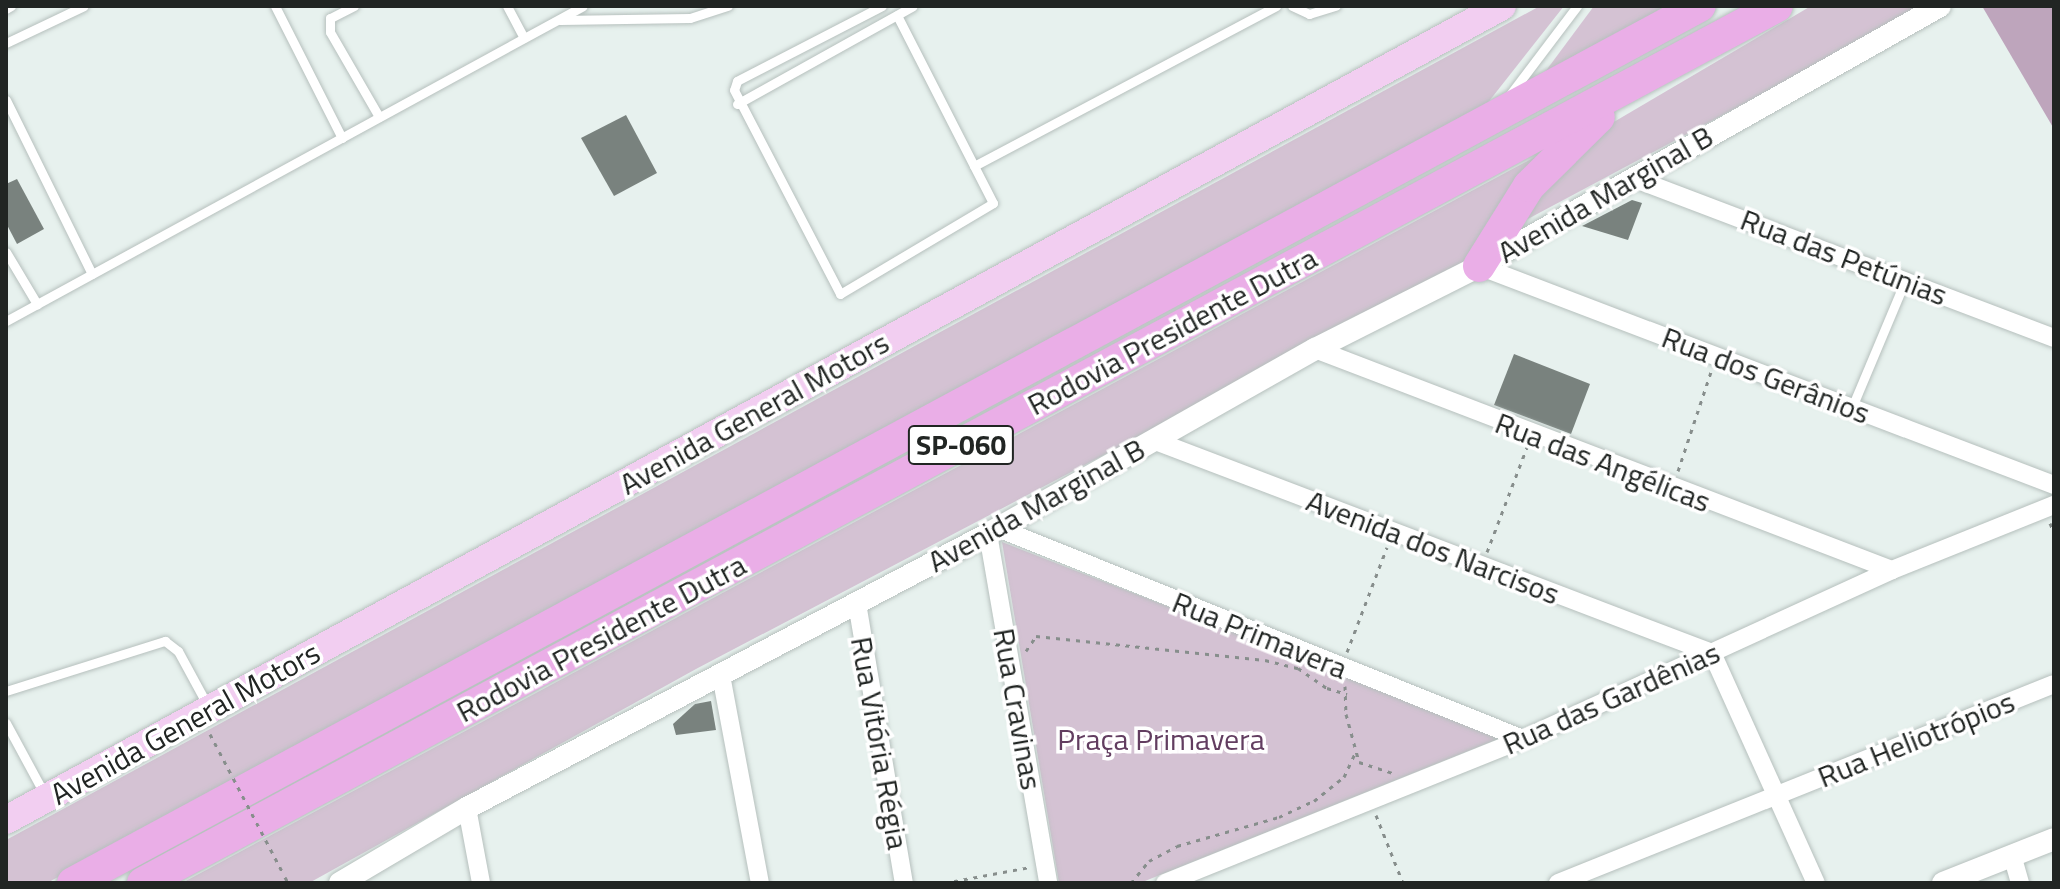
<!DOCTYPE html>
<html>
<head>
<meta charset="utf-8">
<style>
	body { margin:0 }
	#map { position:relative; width:2060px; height:889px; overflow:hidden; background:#e7f1ee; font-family:"Titillium Web",sans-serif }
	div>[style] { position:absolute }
	.green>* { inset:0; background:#d4c2d3 }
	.forest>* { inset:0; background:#bea5bc }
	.building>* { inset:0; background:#79827e }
	.path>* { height:3px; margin-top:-1.5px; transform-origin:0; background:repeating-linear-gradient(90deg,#878e8c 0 4px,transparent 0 10px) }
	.roads { filter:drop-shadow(0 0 2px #b6c0bd) drop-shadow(0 0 2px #b6c0bd) }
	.service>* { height:9px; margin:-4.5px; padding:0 4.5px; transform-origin:4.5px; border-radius:4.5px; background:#fff }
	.minor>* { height:18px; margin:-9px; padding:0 9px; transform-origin:9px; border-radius:9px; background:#fff }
	.tertiary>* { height:22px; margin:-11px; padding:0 11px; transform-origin:11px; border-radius:11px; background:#fff }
	.primary>* { height:28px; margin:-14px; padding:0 14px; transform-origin:14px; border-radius:14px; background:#f2cef1 }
	.motorway>* { height:32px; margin:-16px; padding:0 16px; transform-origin:16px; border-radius:16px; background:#eaaee7 }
	.path-bridge>* { height:3px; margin-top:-1.5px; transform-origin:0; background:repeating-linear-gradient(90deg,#878e8c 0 4px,transparent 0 10px) }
	span { translate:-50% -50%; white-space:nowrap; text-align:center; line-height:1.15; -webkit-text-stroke:7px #fff; paint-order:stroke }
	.shield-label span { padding:2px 6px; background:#fff; border:2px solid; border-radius:6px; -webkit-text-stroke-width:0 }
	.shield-label { font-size:28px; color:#212523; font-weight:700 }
	.street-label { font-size:30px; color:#212523 }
	.park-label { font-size:30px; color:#623d60 }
	.frame { position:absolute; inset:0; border:8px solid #212523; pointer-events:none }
</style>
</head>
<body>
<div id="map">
	<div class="green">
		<i style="clip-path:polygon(1540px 6px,1564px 6px,1479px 114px,47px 883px,6px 883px,6px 840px)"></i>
		<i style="clip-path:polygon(1594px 6px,1670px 6px,1545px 72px)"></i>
		<i style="clip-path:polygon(1811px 6px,1927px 6px,1522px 222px,1539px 191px,1590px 136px)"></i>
		<i style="clip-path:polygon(1535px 157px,1468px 264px,696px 669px,309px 883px,182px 883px)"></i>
		<i style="clip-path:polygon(1002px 542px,1503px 737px,1140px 883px,1059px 883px)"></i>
	</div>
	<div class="forest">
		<i style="clip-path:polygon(1982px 6px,2054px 6px,2054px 129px)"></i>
	</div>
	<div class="building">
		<i style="clip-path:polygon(626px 115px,657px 173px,614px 196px,581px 138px)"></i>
		<i style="clip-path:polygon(17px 179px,44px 229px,17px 244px,6px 223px,6px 184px)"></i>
		<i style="clip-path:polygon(1632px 200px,1642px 203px,1628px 240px,1582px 226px)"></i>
		<i style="clip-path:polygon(1514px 354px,1590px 384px,1571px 434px,1494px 405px)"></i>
		<i style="clip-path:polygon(711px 701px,716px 730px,676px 735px,673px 724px,695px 704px)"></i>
	</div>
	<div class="path">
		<i style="left:1678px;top:471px;width:104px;rotate:-71.6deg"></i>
		<i style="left:2050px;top:523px;width:11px;rotate:68deg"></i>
		<i style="left:1487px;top:552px;width:112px;rotate:-69.1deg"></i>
		<i style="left:1026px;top:651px;width:18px;rotate:-56deg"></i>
		<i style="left:1036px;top:636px;width:230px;rotate:6deg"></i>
		<i style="left:1265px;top:660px;width:34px;rotate:14deg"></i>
		<i style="left:1298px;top:668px;width:35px;rotate:35deg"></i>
		<i style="left:1327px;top:688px;width:21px;rotate:17deg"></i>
		<i style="left:1347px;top:652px;width:112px;rotate:-69.1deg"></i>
		<i style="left:1345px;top:686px;width:28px;rotate:88deg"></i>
		<i style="left:1346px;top:714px;width:50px;rotate:74.8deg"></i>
		<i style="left:1359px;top:762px;width:35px;rotate:18deg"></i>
		<i style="left:1376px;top:815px;width:73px;rotate:68.3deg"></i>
		<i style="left:285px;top:877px;width:7px;rotate:63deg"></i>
		<i style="left:944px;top:883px;width:87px;rotate:-10.5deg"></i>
		<i style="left:1131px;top:883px;width:28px;rotate:-51deg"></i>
		<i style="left:1149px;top:861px;width:32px;rotate:-28deg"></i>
		<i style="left:1177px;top:846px;width:106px;rotate:-15.9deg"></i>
		<i style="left:1279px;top:817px;width:38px;rotate:-25deg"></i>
		<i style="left:1314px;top:801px;width:38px;rotate:-39deg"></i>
		<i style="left:1344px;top:777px;width:29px;rotate:-65deg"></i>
	</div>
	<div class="roads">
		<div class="service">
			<i style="left:275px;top:6px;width:148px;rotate:63.1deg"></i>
			<i style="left:354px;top:6px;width:27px;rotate:153deg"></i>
			<i style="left:330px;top:18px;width:14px;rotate:90deg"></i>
			<i style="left:330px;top:32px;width:98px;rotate:60deg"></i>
			<i style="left:507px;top:6px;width:36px;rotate:62deg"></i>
			<i style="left:882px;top:6px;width:163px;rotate:152.7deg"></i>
			<i style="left:737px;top:81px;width:9px;rotate:108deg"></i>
			<i style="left:734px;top:90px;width:230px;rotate:62.5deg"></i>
			<i style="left:840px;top:294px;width:178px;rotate:-30.7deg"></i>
			<i style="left:993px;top:203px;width:211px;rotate:-117.1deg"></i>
			<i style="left:1292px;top:6px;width:19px;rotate:25deg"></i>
			<i style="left:1309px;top:14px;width:28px;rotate:-17deg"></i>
			<i style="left:6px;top:9px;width:6px;rotate:-31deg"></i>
			<i style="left:560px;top:20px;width:130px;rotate:-0.9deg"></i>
			<i style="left:690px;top:18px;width:40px;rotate:-18deg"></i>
			<i style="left:6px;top:43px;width:86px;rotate:-25.4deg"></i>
			<i style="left:1509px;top:96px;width:113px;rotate:-52.9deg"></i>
			<i style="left:6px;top:100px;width:194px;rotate:63.7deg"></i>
			<i style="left:737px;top:104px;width:201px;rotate:-29.1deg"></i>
			<i style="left:974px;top:166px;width:342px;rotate:-27.9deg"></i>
			<i style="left:6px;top:252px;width:61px;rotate:59.2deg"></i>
			<i style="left:6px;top:321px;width:657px;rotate:-28.63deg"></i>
			<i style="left:1852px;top:407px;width:137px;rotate:-67.2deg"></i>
			<i style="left:6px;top:691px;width:167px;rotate:-17.5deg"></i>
			<i style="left:165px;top:641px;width:16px;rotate:38deg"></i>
			<i style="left:178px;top:651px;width:65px;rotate:61.5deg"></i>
			<i style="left:6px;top:723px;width:82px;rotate:61.6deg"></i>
		</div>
		<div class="minor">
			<i style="left:1633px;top:178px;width:450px;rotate:20.8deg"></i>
			<i style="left:1479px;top:266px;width:615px;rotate:20.85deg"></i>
			<i style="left:1315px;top:349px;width:618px;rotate:20.96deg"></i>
			<i style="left:1153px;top:440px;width:598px;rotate:20.86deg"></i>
			<i style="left:1712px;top:653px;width:252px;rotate:65.7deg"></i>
			<i style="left:998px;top:528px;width:566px;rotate:21.9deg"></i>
			<i style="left:988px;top:534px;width:354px;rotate:80.2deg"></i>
			<i style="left:857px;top:603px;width:284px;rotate:80.5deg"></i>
			<i style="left:721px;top:675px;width:212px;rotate:79.4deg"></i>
			<i style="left:467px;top:808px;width:76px;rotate:79.4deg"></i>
			<i style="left:2012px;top:855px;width:29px;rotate:74deg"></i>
			<i style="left:1165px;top:883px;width:386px;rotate:-21.9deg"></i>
			<i style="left:1523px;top:739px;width:406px;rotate:-24.6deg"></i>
			<i style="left:1892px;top:570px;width:175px;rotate:-21.9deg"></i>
			<i style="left:1558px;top:883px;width:534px;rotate:-21.86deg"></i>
		</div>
		<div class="tertiary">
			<i style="left:340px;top:883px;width:147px;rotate:-30.6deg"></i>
			<i style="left:467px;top:808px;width:589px;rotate:-27.74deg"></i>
			<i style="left:988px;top:534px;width:376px;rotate:-29.5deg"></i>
			<i style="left:1315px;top:349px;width:184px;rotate:-26.8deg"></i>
			<i style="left:1479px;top:266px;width:529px;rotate:-29.42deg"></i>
			<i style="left:1943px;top:883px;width:119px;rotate:-21.6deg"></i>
		</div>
		<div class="primary">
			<i style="left:6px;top:820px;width:1703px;rotate:-28.55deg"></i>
		</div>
		<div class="motorway">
			<i style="left:1479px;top:266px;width:94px;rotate:-58deg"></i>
			<i style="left:1529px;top:186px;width:98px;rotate:-44.6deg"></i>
			<i style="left:73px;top:883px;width:1848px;rotate:-28.33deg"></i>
			<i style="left:143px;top:883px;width:1854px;rotate:-28.22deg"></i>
		</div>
	</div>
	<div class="path-bridge">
		<i style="left:210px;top:734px;width:155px;rotate:62.3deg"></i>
	</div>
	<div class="shield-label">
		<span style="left:961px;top:445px">SP-060</span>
	</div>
	<div class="street-label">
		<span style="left:1605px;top:194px;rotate:-30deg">Avenida Marginal B</span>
		<span style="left:1844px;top:257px;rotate:21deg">Rua das Petúnias</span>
		<span style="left:1172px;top:331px;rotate:-28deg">Rodovia Presidente Dutra</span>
		<span style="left:1766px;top:375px;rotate:21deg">Rua dos Gerânios</span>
		<span style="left:754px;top:413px;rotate:-29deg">Avenida General Motors</span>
		<span style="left:1603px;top:462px;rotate:21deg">Rua das Angélicas</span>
		<span style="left:1036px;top:505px;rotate:-29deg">Avenida Marginal B</span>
		<span style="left:1433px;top:547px;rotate:21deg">Avenida dos Narcisos</span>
		<span style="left:1260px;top:635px;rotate:22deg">Rua Primavera</span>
		<span style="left:601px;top:638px;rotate:-28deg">Rodovia Presidente Dutra</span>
		<span style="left:1611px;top:698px;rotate:-24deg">Rua das Gardênias</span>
		<span style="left:1018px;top:709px;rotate:80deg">Rua Cravinas</span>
		<span style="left:185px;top:723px;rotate:-29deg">Avenida General Motors</span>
		<span style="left:1916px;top:739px;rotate:-22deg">Rua Heliotrópios</span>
		<span style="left:880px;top:743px;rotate:80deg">Rua Vitória Régia</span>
	</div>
	<div class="park-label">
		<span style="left:1161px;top:739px">Praça Primavera</span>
	</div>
	<div class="frame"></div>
</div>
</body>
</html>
